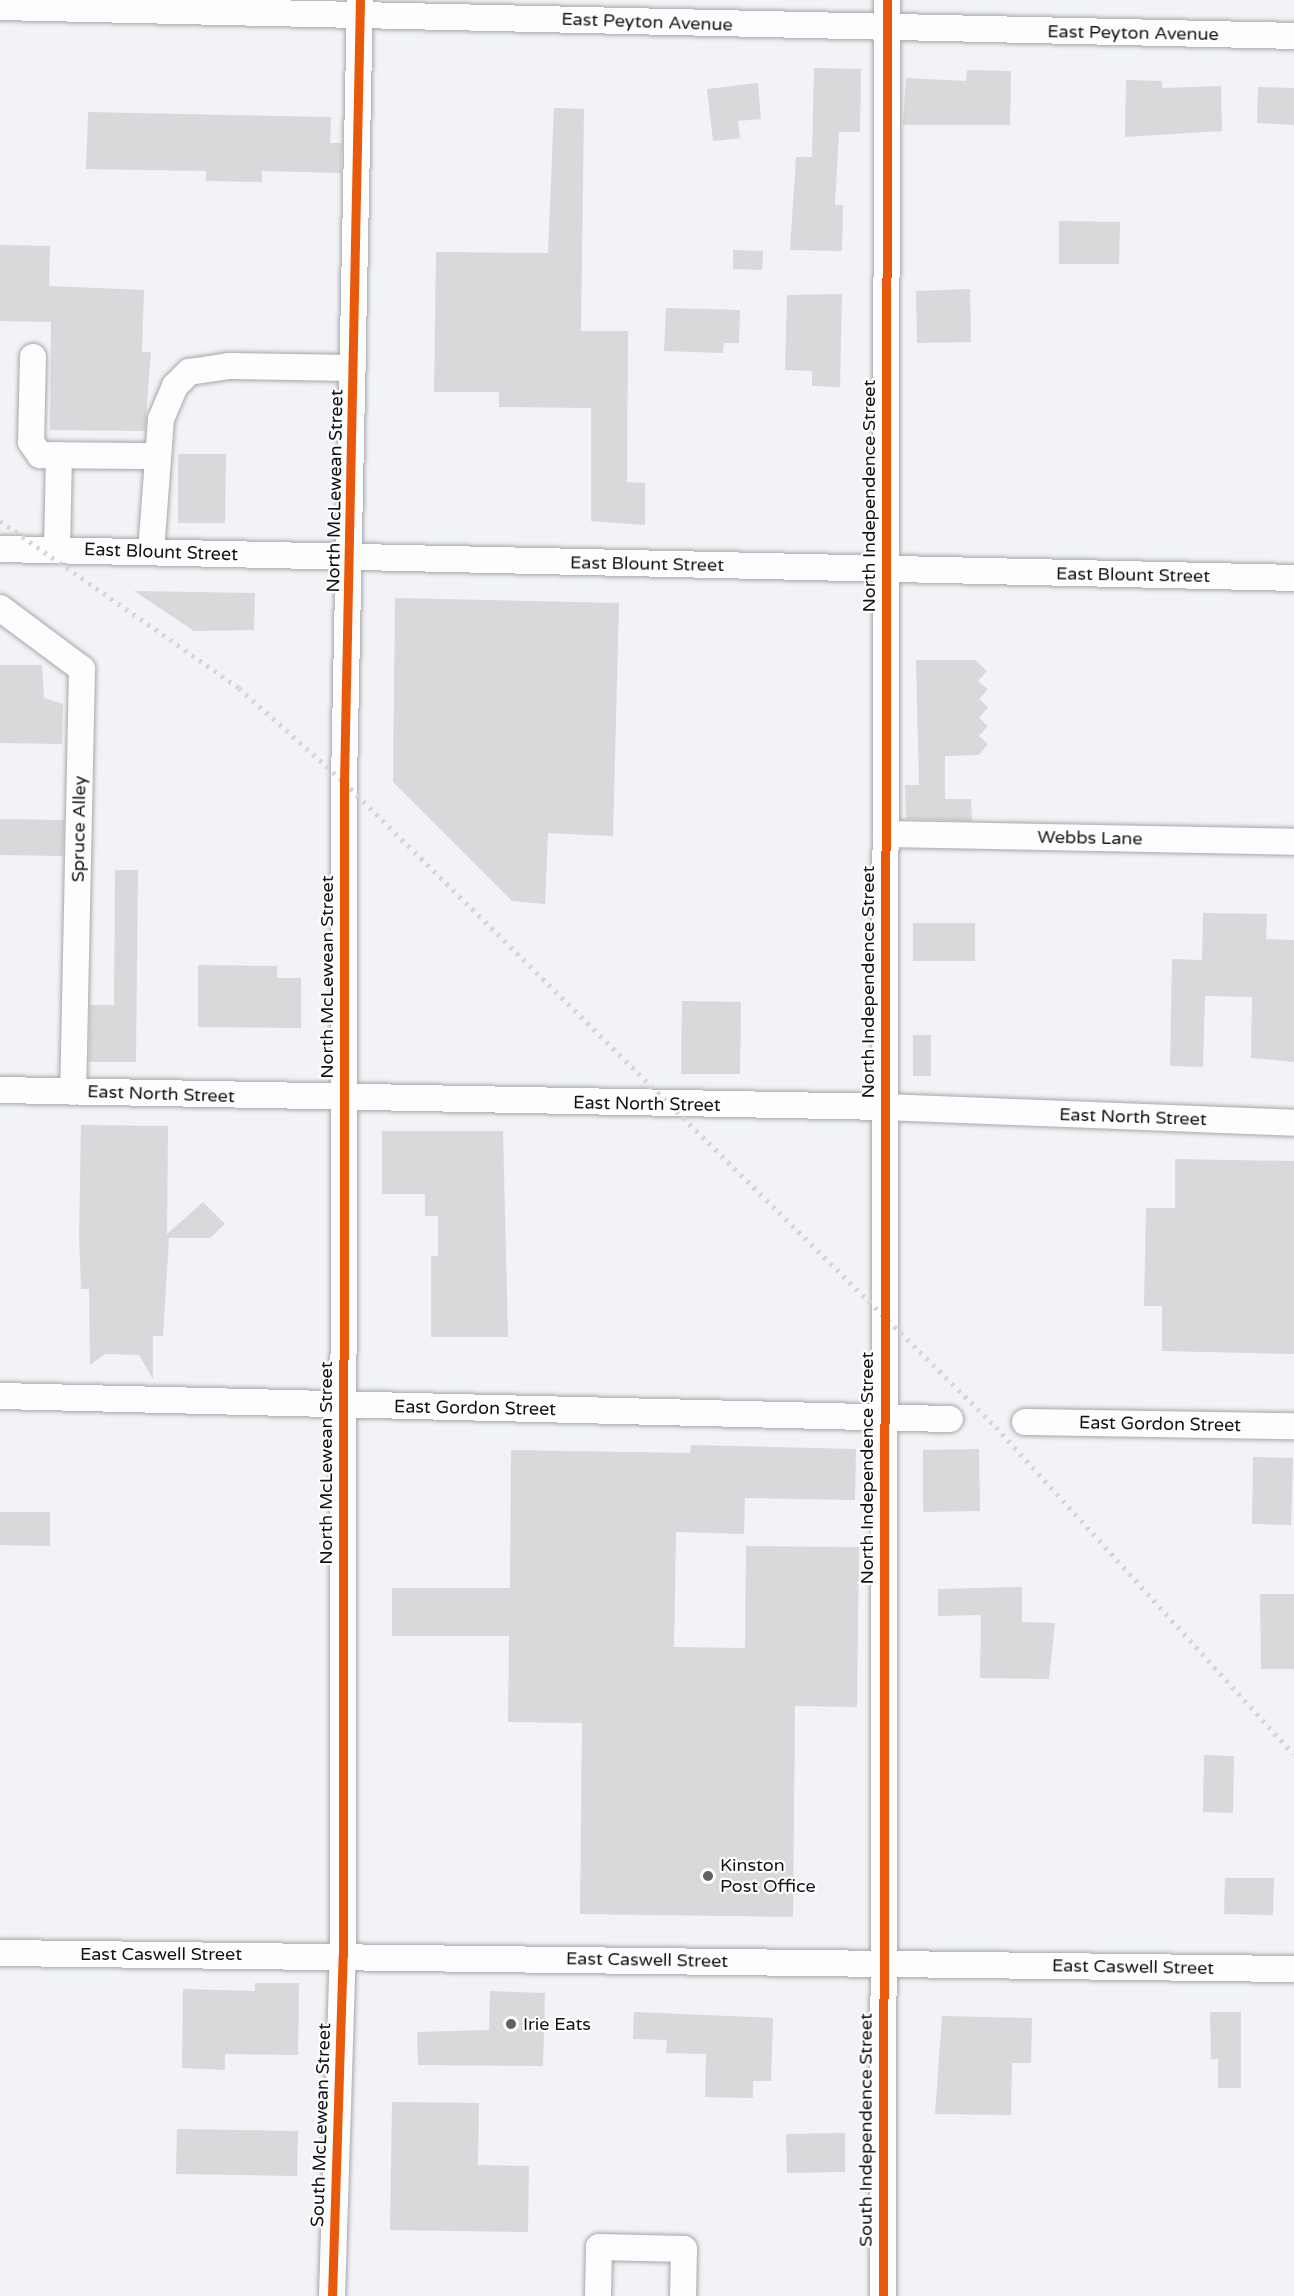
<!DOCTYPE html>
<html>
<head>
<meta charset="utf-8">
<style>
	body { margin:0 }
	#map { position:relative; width:1294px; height:2296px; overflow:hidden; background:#f1f3f7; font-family:"Varela Round",sans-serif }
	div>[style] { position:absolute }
	.building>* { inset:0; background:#d9d8da }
	.roads { filter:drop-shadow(0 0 2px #a6a7a9) drop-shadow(0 0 2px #a6a7a9) }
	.minor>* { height:26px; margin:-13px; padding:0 13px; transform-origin:13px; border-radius:13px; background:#fdfdfe }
	.rail>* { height:4.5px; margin-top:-2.25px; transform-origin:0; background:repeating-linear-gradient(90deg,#d6d6d7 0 3px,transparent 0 9px) }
	.cycleway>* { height:9px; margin:-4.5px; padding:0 4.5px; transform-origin:4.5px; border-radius:4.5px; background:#e8590c }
	.dots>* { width:16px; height:16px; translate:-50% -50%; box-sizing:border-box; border:3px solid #fff; border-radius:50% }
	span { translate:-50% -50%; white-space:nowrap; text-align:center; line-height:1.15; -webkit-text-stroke:4.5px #fff; paint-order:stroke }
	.street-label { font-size:18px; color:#121315 }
	.poi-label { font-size:18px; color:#121315 }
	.left { translate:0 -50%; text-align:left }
</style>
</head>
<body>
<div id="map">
	<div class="building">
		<i style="clip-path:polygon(814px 68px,861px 69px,860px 132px,839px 132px,835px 205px,843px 205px,842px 251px,790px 250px,796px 157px,812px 157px)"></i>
		<i style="clip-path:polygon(967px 70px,1011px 71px,1010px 125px,903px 125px,906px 78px,966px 81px)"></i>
		<i style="clip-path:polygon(1126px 80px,1162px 81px,1162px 88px,1221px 86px,1222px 131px,1125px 137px)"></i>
		<i style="clip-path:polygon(758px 83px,761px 119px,738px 121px,740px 138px,713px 141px,707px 89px)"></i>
		<i style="clip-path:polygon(1258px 87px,1294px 88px,1294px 125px,1257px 123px)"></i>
		<i style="clip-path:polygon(554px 108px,584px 109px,581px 331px,628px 331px,627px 482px,645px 483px,645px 525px,591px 521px,591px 408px,499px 407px,499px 392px,434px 392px,436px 252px,548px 253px)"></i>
		<i style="clip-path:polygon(88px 112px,331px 117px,330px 143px,342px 143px,341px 173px,262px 171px,262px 182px,206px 181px,206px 171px,86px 169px)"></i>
		<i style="clip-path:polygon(1059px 221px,1120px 222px,1119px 264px,1059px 264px)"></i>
		<i style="clip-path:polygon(0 245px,50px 246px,49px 286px,144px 290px,142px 352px,151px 352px,145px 431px,50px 430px,51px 322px,0 321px)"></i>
		<i style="clip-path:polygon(733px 250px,763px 251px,762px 270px,733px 269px)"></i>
		<i style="clip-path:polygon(970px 289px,971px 342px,917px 343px,916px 291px)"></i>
		<i style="clip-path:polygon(842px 294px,840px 387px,812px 386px,812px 371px,785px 370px,787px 295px)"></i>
		<i style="clip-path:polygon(666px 308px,740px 310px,739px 343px,724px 343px,723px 353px,664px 351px)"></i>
		<i style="clip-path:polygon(178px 454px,226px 454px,225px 523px,178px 523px)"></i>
		<i style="clip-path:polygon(134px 591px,255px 593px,254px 630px,194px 631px)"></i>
		<i style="clip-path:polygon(395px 598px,619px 603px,613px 836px,548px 833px,545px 904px,512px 901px,393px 782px)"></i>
		<i style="clip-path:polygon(916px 660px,975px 660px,987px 671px,978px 681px,988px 689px,979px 699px,988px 707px,979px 718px,988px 726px,979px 736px,988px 744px,979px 755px,945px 756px,945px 799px,971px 799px,972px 821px,906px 819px,905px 785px,919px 785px)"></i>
		<i style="clip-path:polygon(0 665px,42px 665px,44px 698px,63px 704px,62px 744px,0 743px)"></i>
		<i style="clip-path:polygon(0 819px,64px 820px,63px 856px,0 855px)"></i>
		<i style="clip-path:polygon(115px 870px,138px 870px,136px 1062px,89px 1062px,90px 1005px,114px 1005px)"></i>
		<i style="clip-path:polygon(1203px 913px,1267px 914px,1266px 939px,1294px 940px,1294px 1062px,1251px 1058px,1252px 997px,1205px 996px,1203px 1067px,1170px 1066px,1172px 959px,1202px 960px)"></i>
		<i style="clip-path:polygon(913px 923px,975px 923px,975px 961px,913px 961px)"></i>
		<i style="clip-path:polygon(198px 965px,277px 966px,277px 978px,301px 978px,301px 1028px,198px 1027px)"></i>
		<i style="clip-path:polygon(682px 1001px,741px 1002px,740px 1074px,681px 1074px)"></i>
		<i style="clip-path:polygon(913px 1035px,931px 1035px,931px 1076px,913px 1076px)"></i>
		<i style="clip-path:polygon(81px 1125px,168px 1126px,167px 1234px,203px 1202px,225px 1224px,210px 1238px,169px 1238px,163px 1336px,153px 1336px,153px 1379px,139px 1355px,105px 1354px,90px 1365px,89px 1289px,81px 1289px,79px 1237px)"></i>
		<i style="clip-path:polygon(382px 1131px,503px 1131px,508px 1337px,431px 1337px,431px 1256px,438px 1256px,438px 1216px,425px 1216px,425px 1194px,382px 1194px)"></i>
		<i style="clip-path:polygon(1175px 1159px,1294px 1161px,1294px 1354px,1162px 1351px,1162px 1306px,1144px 1306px,1146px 1208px,1175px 1208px)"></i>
		<i style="clip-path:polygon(691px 1445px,856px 1449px,855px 1500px,745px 1498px,744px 1534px,676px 1532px,674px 1647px,745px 1648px,746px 1546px,859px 1547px,857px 1707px,795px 1706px,793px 1917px,580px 1914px,582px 1723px,508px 1722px,509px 1636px,392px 1636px,392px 1588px,510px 1588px,511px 1450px,690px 1453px)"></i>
		<i style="clip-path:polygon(979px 1449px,980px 1511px,923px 1512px,923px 1450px)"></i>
		<i style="clip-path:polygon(1253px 1457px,1293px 1458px,1291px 1525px,1252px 1524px)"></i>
		<i style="clip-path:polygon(0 1512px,50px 1512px,50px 1546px,0 1545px)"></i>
		<i style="clip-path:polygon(1022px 1587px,1022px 1622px,1055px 1623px,1049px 1679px,980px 1678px,981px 1615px,938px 1616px,938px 1589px)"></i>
		<i style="clip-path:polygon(1260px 1594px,1294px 1594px,1294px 1669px,1261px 1669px)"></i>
		<i style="clip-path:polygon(1204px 1755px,1234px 1756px,1233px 1813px,1203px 1812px)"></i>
		<i style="clip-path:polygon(1225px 1878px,1274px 1878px,1273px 1915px,1224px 1914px)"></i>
		<i style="clip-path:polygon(255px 1983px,299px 1983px,298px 2055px,225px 2054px,225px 2070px,182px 2068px,183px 1989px,255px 1991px)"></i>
		<i style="clip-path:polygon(490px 1991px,545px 1993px,543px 2066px,418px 2065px,417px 2032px,489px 2030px)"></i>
		<i style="clip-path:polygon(634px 2012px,773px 2018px,771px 2081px,753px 2081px,753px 2098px,705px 2097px,706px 2054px,666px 2053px,667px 2040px,633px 2039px)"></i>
		<i style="clip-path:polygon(1210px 2012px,1241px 2012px,1241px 2088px,1218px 2088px,1218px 2059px,1211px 2059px)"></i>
		<i style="clip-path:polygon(942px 2016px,1032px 2018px,1031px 2063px,1012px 2063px,1011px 2115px,935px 2114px)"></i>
		<i style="clip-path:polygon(392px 2102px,479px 2103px,478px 2165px,529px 2166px,528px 2232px,390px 2230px)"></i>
		<i style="clip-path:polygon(177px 2129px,298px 2131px,297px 2176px,176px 2174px)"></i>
		<i style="clip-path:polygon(845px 2133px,845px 2172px,787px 2173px,786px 2134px)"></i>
	</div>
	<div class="roads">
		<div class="minor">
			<i style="left:0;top:7px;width:1294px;rotate:1.28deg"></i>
			<i style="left:33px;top:357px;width:85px;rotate:91.3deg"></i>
			<i style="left:31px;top:442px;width:16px;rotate:55deg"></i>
			<i style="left:40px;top:455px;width:117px;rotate:0.5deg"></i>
			<i style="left:0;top:549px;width:1294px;rotate:1.28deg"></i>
			<i style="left:57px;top:549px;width:94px;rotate:-88.8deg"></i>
			<i style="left:151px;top:552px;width:133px;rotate:-85.7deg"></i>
			<i style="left:161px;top:419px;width:36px;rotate:-67deg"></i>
			<i style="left:175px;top:386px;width:20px;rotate:-45deg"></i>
			<i style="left:189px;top:372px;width:40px;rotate:-8.5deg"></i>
			<i style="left:229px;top:366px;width:124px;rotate:0.9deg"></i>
			<i style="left:0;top:608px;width:102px;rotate:36.6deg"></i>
			<i style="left:82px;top:669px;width:423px;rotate:91.2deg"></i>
			<i style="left:886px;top:834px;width:408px;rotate:1.1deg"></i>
			<i style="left:0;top:1090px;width:884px;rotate:1.1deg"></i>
			<i style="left:884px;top:1107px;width:410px;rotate:2.2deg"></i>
			<i style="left:0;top:1396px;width:950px;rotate:1.39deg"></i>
			<i style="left:1025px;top:1422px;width:269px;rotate:0.9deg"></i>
			<i style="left:0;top:1953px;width:1294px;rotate:0.71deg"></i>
			<i style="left:332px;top:2296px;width:341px;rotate:-88.2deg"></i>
			<i style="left:343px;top:1955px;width:1173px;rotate:-89.95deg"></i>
			<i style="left:344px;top:782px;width:782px;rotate:-88.83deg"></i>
			<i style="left:598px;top:2296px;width:49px;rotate:-88.8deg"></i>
			<i style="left:599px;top:2247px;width:85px;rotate:1.3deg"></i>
			<i style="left:684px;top:2249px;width:47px;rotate:91.2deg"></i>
			<i style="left:883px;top:2296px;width:2296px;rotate:-89.9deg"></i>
		</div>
	</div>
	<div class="rail">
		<i style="left:0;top:521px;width:292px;rotate:34.9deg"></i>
		<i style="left:239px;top:688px;width:141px;rotate:41.8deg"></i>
		<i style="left:344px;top:782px;width:917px;rotate:44.69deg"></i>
		<i style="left:996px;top:1427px;width:442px;rotate:47.7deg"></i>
	</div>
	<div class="cycleway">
		<i style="left:332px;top:2296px;width:341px;rotate:-88.2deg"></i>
		<i style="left:343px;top:1955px;width:1173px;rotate:-89.95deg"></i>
		<i style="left:344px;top:782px;width:782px;rotate:-88.83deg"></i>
		<i style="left:883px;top:2296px;width:2296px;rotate:-89.9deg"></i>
	</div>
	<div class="dots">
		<i style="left:708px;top:1876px;background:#606164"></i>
		<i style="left:511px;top:2024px;background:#606164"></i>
	</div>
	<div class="street-label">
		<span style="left:647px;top:22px;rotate:2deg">East Peyton Avenue</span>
		<span style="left:1133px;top:33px;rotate:1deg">East Peyton Avenue</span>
		<span style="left:335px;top:491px;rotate:-89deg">North McLewean Street</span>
		<span style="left:869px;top:496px;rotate:-90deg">North Independence Street</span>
		<span style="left:161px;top:552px;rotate:2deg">East Blount Street</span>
		<span style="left:647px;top:564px;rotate:1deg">East Blount Street</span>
		<span style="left:1133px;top:575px;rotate:1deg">East Blount Street</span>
		<span style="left:79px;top:829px;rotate:-89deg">Spruce Alley</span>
		<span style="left:1090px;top:838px;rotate:1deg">Webbs Lane</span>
		<span style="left:327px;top:977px;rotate:-90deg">North McLewean Street</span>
		<span style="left:868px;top:982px;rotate:-90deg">North Independence Street</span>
		<span style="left:161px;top:1094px;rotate:2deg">East North Street</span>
		<span style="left:647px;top:1104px;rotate:1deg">East North Street</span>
		<span style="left:1133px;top:1117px;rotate:2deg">East North Street</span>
		<span style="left:475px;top:1408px;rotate:1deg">East Gordon Street</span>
		<span style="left:1160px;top:1424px;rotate:1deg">East Gordon Street</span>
		<span style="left:326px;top:1463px;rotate:-90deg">North McLewean Street</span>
		<span style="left:867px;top:1468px;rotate:-90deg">North Independence Street</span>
		<span style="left:161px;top:1954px">East Caswell Street</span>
		<span style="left:647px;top:1960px;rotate:1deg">East Caswell Street</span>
		<span style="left:1133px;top:1967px;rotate:1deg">East Caswell Street</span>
		<span style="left:321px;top:2125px;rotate:-88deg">South McLewean Street</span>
		<span style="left:866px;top:2130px;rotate:-90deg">South Independence Street</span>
	</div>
	<div class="poi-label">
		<span class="left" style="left:720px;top:1876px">Kinston<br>Post Office</span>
		<span class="left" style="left:523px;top:2024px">Irie Eats</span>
	</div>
</div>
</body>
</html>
